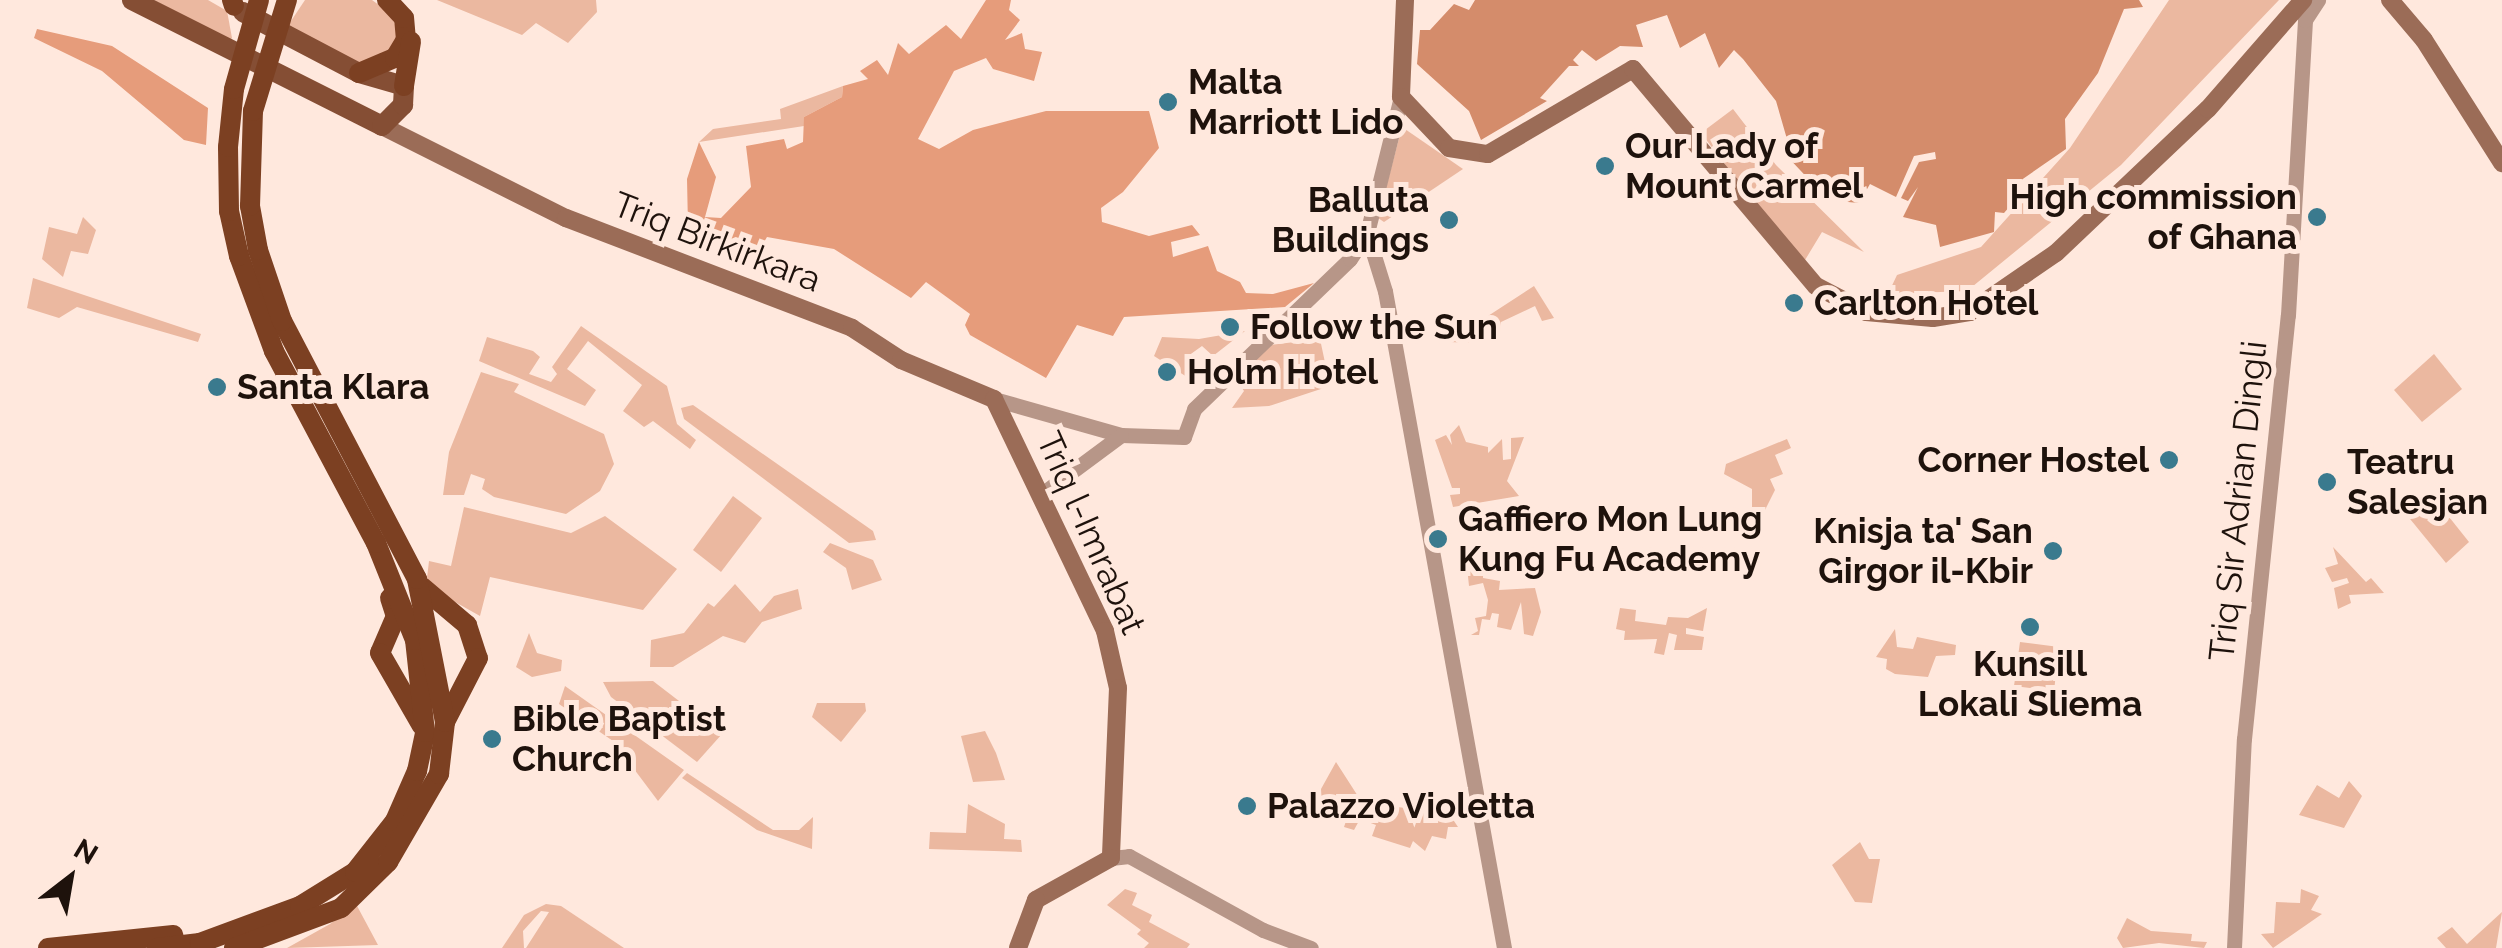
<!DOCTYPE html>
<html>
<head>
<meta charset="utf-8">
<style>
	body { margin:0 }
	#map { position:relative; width:2502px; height:948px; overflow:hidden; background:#ffe8dd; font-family:Raleway,sans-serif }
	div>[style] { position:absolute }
	.green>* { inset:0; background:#ebb8a0 }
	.forest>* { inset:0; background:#e69c7b }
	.water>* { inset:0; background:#d48c6b }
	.tertiary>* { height:15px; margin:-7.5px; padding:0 7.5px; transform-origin:7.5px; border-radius:7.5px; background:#b79688 }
	.secondary>* { height:18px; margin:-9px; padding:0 9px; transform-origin:9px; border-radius:9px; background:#9b6c57 }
	.primary>* { height:20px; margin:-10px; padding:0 10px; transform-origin:10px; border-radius:10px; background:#854e34 }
	.trunk>* { height:20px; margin:-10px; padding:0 10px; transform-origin:10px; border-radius:10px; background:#7c4022 }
	.dots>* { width:28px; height:28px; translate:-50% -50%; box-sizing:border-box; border:5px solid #ffe8dd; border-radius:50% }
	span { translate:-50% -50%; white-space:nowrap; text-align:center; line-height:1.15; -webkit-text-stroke:10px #ffe8dd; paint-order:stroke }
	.poi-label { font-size:35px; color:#1e120c; font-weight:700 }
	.left { translate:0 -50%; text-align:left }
	.right { translate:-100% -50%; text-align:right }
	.street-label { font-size:35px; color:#1e120c }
	.north { position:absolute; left:20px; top:828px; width:100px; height:100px; -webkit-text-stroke:8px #ffe8dd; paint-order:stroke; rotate:31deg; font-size:28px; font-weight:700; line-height:40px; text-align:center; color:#1e120c }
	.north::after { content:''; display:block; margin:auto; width:35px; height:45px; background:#1e120c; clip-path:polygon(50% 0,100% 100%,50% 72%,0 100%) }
</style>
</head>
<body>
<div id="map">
	<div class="green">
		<i style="clip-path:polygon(154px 0,208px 0,227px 11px,232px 38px,228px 42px)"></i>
		<i style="clip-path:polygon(305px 0,372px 0,390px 13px,400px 35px,390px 57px,355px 63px,285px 30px)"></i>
		<i style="clip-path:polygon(437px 0,596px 0,597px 12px,568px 43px,536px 23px,522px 35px)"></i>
		<i style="clip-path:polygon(2169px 0,2279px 0,2121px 165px,1967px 291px,1888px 294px,1897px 275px,1981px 247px,2070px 148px)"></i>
		<i style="clip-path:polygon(843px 86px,842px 97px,804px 117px,804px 126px,699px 142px,713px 129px,781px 119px,780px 109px)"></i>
		<i style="clip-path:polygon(1733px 109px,1776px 165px,1864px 252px,1822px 232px,1802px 265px,1701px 133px)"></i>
		<i style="clip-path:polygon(1402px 127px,1463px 169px,1384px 222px,1378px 218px)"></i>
		<i style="clip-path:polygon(83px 217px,96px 230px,88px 254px,71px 251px,63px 277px,42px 259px,49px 227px,77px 234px)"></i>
		<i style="clip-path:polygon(33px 278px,201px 334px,198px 342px,77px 307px,59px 318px,27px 308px)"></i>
		<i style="clip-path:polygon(1534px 286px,1554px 318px,1542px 321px,1535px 306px,1501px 322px,1500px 331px,1484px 333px,1478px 343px,1448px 342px)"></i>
		<i style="clip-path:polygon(581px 326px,667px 386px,677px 424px,696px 440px,690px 449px,653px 421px,644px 427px,623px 411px,642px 385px,588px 341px,567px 369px,596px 390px,585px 406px,479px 361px,487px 337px,533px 351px,540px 357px,529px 374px,551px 382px,557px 374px,552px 367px)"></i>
		<i style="clip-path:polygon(1245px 331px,1213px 356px,1202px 346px,1188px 356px,1197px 368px,1187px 377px,1154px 356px,1162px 337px,1199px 339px)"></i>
		<i style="clip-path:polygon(1320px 339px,1330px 386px,1269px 406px,1232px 408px,1244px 391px,1236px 379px,1269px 345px)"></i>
		<i style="clip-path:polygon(2434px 354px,2462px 389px,2422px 422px,2394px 390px)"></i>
		<i style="clip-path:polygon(481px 372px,519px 384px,514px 392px,604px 434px,614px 464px,600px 491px,566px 514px,494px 497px,482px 489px,485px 479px,471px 474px,464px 495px,443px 495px,449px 452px)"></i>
		<i style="clip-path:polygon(693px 405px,873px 531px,876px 540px,849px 543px,684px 419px,681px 408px)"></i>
		<i style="clip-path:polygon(1459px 425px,1466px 442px,1488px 447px,1488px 453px,1502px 439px,1503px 460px,1511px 459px,1511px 438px,1524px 437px,1507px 481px,1519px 496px,1453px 507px,1450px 495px,1460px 494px,1460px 488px,1452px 488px,1435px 440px,1446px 435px,1452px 445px,1450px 435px)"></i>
		<i style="clip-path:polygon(1787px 439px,1791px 448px,1775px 455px,1783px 474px,1770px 479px,1775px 490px,1763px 514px,1752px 512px,1752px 489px,1724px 474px,1726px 464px)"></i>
		<i style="clip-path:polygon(2430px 493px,2469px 542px,2446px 563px,2406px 514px)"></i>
		<i style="clip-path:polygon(733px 496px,762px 518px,721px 572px,693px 550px)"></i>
		<i style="clip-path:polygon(464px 507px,571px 533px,605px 516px,677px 569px,643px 610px,490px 577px,480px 616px,432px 589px,427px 578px,429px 561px,451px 566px)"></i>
		<i style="clip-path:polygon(830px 543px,873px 560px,882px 580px,852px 590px,846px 568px,823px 552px)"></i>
		<i style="clip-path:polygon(2333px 547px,2366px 582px,2371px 578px,2384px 593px,2349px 595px,2351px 603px,2338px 609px,2334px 588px,2349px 583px,2347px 578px,2332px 582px,2325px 568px,2338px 564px)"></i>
		<i style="clip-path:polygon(1483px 564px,1483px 578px,1500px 581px,1499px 590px,1535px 588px,1541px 612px,1533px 636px,1524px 634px,1521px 602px,1511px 630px,1497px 627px,1499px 614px,1492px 613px,1490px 620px,1482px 619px,1479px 635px,1471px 635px,1478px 631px,1475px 618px,1486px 616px,1488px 600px,1483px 583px,1469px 586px,1467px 567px)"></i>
		<i style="clip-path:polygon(735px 584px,760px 612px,774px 596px,798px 589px,802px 609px,762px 622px,745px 643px,723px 636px,673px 667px,650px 667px,651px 640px,684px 633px,708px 603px,714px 607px)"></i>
		<i style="clip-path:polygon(1620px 608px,1636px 610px,1635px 621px,1666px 625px,1668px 617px,1688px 618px,1707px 608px,1703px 631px,1686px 628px,1686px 634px,1704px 637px,1702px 650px,1674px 650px,1677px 635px,1669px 633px,1664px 655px,1654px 653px,1657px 639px,1624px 640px,1625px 631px,1616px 629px)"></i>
		<i style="clip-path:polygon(1895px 629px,1897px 647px,1913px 649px,1917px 637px,1956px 645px,1955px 655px,1936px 656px,1928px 677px,1895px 674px,1886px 669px,1887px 659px,1876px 657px)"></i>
		<i style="clip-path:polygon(529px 633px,537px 653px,562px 660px,561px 671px,532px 677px,516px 667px)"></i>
		<i style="clip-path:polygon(2020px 642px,2059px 647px,2054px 691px,2014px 686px)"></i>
		<i style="clip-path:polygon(653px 681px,722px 734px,697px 762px,611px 697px,603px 682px)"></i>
		<i style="clip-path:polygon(565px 686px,684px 770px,658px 801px,613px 741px,559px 704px)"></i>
		<i style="clip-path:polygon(817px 703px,865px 703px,866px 711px,841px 742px,812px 717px)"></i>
		<i style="clip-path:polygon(985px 731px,996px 753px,1005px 780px,973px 782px,961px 736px)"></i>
		<i style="clip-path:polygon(1336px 762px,1363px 804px,1429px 810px,1440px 801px,1443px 819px,1452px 818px,1458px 827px,1448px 827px,1446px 839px,1432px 836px,1425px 851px,1413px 841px,1410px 848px,1372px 836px,1376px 825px,1360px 819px,1354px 830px,1344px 827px,1350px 809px,1334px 799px,1330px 809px,1322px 806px,1321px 789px)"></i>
		<i style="clip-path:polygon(687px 773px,773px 830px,799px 830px,813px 817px,812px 849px,757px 830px,682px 778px)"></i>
		<i style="clip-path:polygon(2349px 781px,2362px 796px,2344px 828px,2299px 815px,2317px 785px,2339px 798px)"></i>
		<i style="clip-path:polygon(968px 804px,1005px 824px,1004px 839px,1021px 840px,1022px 852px,929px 849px,930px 832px,966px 833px)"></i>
		<i style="clip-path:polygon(1860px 842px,1869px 859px,1880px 859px,1872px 903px,1855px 902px,1832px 865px)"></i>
		<i style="clip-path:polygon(1125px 889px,1137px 893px,1132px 905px,1152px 915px,1149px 922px,1190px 944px,1187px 948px,1144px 948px,1149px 943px,1137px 934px,1141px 930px,1107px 905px)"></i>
		<i style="clip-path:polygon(2301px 889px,2319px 896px,2311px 910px,2322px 914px,2273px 948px,2261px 934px,2274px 933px,2276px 902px,2300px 903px)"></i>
		<i style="clip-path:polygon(356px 904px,378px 945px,287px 948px,330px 924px)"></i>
		<i style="clip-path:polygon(546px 904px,561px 906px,624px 948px,526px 948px,549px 912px,541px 911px,523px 931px,524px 948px,502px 948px,524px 915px)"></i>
		<i style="clip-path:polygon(2502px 912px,2496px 948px,2446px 948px,2437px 938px,2452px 927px,2467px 944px)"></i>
		<i style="clip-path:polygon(2127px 918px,2151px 931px,2192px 934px,2191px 941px,2207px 942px,2204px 948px,2159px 943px,2123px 948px,2117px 938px)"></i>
	</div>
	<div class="forest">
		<i style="clip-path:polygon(986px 0,1011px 0,1009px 10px,1020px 20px,1005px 40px,1022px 33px,1025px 49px,1042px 52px,1034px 81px,993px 69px,986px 58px,954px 71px,918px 139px,939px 149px,973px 130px,1046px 111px,1149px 111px,1159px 148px,1123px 192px,1101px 208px,1102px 222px,1149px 236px,1192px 225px,1200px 235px,1171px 242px,1173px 257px,1208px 246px,1217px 271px,1240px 282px,1246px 293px,1273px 294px,1314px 283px,1285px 307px,1124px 317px,1113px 336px,1077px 325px,1046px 378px,970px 335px,965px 325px,970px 314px,926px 282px,911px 298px,834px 249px,767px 237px,757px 254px,688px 227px,687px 179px,699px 142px,716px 177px,705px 217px,721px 218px,751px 187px,746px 146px,784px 139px,787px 149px,803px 142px,804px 117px,842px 97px,843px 86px,868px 79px,860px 71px,877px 60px,888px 75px,898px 43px,909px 54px,946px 25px,961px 39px)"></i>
		<i style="clip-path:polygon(37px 29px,112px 46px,208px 108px,206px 145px,184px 140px,102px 71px,34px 38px)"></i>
	</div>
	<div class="water">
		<i style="clip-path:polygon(1475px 0,2139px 0,2143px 7px,2124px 9px,2098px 73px,2065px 119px,2066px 149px,2017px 183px,2017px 198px,2004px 213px,1995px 212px,1994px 232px,1940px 247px,1936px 225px,1903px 217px,1918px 187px,1908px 201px,1901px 198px,1919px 162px,1936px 159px,1935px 152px,1914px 156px,1896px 197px,1870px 184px,1859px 203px,1848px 202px,1827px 187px,1816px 187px,1784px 153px,1789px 146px,1776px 101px,1743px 59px,1734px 50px,1719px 68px,1705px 33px,1680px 48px,1667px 15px,1636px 25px,1643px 47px,1620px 46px,1596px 61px,1582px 50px,1573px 60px,1579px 66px,1569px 66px,1540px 98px,1547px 101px,1481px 140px,1469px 111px,1417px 64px,1420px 30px,1430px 30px,1454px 4px,1469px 10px)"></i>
	</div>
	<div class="tertiary">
		<i style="left:1367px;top:233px;width:61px;rotate:72.8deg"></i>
		<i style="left:1385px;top:291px;width:668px;rotate:79.73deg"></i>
		<i style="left:994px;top:399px;width:132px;rotate:15.8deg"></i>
		<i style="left:1121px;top:435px;width:63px;rotate:1.8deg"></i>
		<i style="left:1184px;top:437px;width:30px;rotate:-70deg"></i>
		<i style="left:1194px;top:409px;width:216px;rotate:-43.9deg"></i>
		<i style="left:1350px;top:259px;width:31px;rotate:-57deg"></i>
		<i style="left:1367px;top:233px;width:140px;rotate:-76deg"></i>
		<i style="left:1039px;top:496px;width:102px;rotate:-36.6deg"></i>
		<i style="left:1111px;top:858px;width:18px;rotate:-6deg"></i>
		<i style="left:1129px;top:856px;width:153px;rotate:28.9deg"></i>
		<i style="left:1263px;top:930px;width:51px;rotate:20.6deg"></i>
		<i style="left:2234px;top:948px;width:209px;rotate:-87.3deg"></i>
		<i style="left:2244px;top:739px;width:426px;rotate:-84.1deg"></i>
		<i style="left:2288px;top:315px;width:295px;rotate:-86.7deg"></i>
		<i style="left:2305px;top:20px;width:24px;rotate:-57deg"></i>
	</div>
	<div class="secondary">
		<i style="left:1405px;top:0;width:97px;rotate:92.4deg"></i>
		<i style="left:1401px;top:97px;width:70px;rotate:46.7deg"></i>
		<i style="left:1449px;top:148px;width:39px;rotate:9deg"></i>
		<i style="left:1488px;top:154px;width:168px;rotate:-30.4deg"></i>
		<i style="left:1633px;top:69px;width:284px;rotate:49.9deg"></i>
		<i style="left:1816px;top:286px;width:56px;rotate:27.5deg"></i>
		<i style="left:1866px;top:312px;width:67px;rotate:5.1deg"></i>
		<i style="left:1933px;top:318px;width:37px;rotate:-9deg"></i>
		<i style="left:1970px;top:312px;width:104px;rotate:-34.5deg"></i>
		<i style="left:2056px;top:253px;width:209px;rotate:-43.5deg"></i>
		<i style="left:2208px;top:109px;width:145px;rotate:-48.9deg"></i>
		<i style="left:2390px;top:0;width:52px;rotate:49.6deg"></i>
		<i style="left:2424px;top:40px;width:146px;rotate:57.6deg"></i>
		<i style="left:382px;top:126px;width:206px;rotate:26.6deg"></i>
		<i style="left:566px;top:218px;width:306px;rotate:21deg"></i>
		<i style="left:852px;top:328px;width:59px;rotate:33.1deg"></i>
		<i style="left:901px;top:360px;width:101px;rotate:22.8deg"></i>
		<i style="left:994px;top:399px;width:257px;rotate:64.4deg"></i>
		<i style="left:1105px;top:631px;width:58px;rotate:77.2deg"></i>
		<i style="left:1118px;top:688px;width:170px;rotate:92.4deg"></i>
		<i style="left:1111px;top:858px;width:86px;rotate:150.8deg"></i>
		<i style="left:1036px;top:900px;width:51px;rotate:110.6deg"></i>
	</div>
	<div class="primary">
		<i style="left:132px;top:0;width:280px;rotate:26.7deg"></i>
		<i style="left:382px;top:126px;width:30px;rotate:-45deg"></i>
		<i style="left:403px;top:105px;width:19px;rotate:-87deg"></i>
		<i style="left:404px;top:86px;width:47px;rotate:-163.9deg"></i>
		<i style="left:359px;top:73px;width:131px;rotate:-152.3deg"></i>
	</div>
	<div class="trunk">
		<i style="left:232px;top:0;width:6px;rotate:72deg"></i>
		<i style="left:359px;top:73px;width:39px;rotate:-23deg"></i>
		<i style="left:395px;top:58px;width:21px;rotate:-59deg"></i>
		<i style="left:406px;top:40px;width:22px;rotate:-95deg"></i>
		<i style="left:404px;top:18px;width:25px;rotate:-133deg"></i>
		<i style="left:404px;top:86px;width:45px;rotate:-81deg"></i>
		<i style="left:422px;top:587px;width:59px;rotate:40.2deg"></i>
		<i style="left:467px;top:625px;width:35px;rotate:72deg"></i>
		<i style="left:478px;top:658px;width:72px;rotate:117.3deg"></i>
		<i style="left:390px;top:598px;width:19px;rotate:72deg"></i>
		<i style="left:396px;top:616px;width:40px;rotate:113.4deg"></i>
		<i style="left:380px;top:653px;width:84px;rotate:60.1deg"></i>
		<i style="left:48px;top:948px;width:126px;rotate:-5.9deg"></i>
		<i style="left:157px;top:948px;width:43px;rotate:-6.6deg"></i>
		<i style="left:200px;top:943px;width:107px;rotate:-20.3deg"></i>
		<i style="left:300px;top:906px;width:65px;rotate:-31.7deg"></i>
		<i style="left:355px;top:872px;width:65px;rotate:-51.9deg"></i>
		<i style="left:395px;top:821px;width:55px;rotate:-66.3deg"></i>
		<i style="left:417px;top:771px;width:40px;rotate:-78deg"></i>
		<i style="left:425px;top:732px;width:93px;rotate:-96.2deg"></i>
		<i style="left:415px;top:640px;width:105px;rotate:-111.9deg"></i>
		<i style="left:376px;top:543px;width:217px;rotate:-118deg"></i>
		<i style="left:274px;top:351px;width:101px;rotate:-110.2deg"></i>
		<i style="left:239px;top:256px;width:46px;rotate:-102.5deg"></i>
		<i style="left:229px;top:211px;width:64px;rotate:-90.9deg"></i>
		<i style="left:228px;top:147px;width:58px;rotate:-84.1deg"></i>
		<i style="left:234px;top:89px;width:92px;rotate:-74.3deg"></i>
		<i style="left:234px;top:948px;width:114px;rotate:-20.5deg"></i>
		<i style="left:341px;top:908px;width:66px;rotate:-44.4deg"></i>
		<i style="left:388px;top:862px;width:102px;rotate:-59.9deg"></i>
		<i style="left:439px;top:774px;width:52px;rotate:-83.4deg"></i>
		<i style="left:445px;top:722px;width:146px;rotate:-101.1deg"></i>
		<i style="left:417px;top:579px;width:291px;rotate:-117.6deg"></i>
		<i style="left:282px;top:321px;width:75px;rotate:-108.7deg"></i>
		<i style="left:258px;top:250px;width:45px;rotate:-100.3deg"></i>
		<i style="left:250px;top:206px;width:95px;rotate:-88.2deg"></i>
		<i style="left:253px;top:111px;width:116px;rotate:-73deg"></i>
	</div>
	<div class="dots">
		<i style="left:1168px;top:102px;background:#3a7a8e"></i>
		<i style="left:1605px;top:166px;background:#3a7a8e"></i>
		<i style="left:2317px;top:217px;background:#3a7a8e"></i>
		<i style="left:1449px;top:220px;background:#3a7a8e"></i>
		<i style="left:1794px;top:303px;background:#3a7a8e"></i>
		<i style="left:1230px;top:327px;background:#3a7a8e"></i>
		<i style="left:1167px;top:372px;background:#3a7a8e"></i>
		<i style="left:217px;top:387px;background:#3a7a8e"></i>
		<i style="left:2169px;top:460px;background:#3a7a8e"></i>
		<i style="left:2327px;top:482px;background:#3a7a8e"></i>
		<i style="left:1438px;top:539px;background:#3a7a8e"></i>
		<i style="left:2053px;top:551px;background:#3a7a8e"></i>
		<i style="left:2030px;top:627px;background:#3a7a8e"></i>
		<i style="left:492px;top:739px;background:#3a7a8e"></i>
		<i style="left:1247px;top:806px;background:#3a7a8e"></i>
	</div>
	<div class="poi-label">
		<span class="left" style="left:1188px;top:102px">Malta<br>Marriott Lido</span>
		<span class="left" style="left:1625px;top:166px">Our Lady of<br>Mount Carmel</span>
		<span class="right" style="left:2297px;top:217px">High commission<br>of Ghana</span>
		<span class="right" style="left:1429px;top:220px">Balluta<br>Buildings</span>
		<span class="left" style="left:1814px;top:303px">Carlton Hotel</span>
		<span class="left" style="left:1250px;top:327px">Follow the Sun</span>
		<span class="left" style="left:1187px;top:372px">Holm Hotel</span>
		<span class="left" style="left:237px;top:387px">Santa Klara</span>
		<span class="right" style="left:2149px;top:460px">Corner Hostel</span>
		<span class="left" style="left:2347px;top:482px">Teatru<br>Salesjan</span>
		<span class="left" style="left:1458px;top:539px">Gaffiero Mon Lung<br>Kung Fu Academy</span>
		<span class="right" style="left:2033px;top:551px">Knisja ta' San<br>Girgor il-Kbir</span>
		<span style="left:2030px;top:684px">Kunsill<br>Lokali Sliema</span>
		<span class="left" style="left:512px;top:739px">Bible Baptist<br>Church</span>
		<span class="left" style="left:1267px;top:806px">Palazzo Violetta</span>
	</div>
	<div class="street-label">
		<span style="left:717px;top:242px;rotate:21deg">Triq Birkirkara</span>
		<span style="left:2238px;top:501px;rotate:-84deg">Triq Sir Adrian Dingli</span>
		<span style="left:1091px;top:533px;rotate:66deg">Triq l-Imrabat</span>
	</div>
	<div class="north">N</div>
</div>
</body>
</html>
